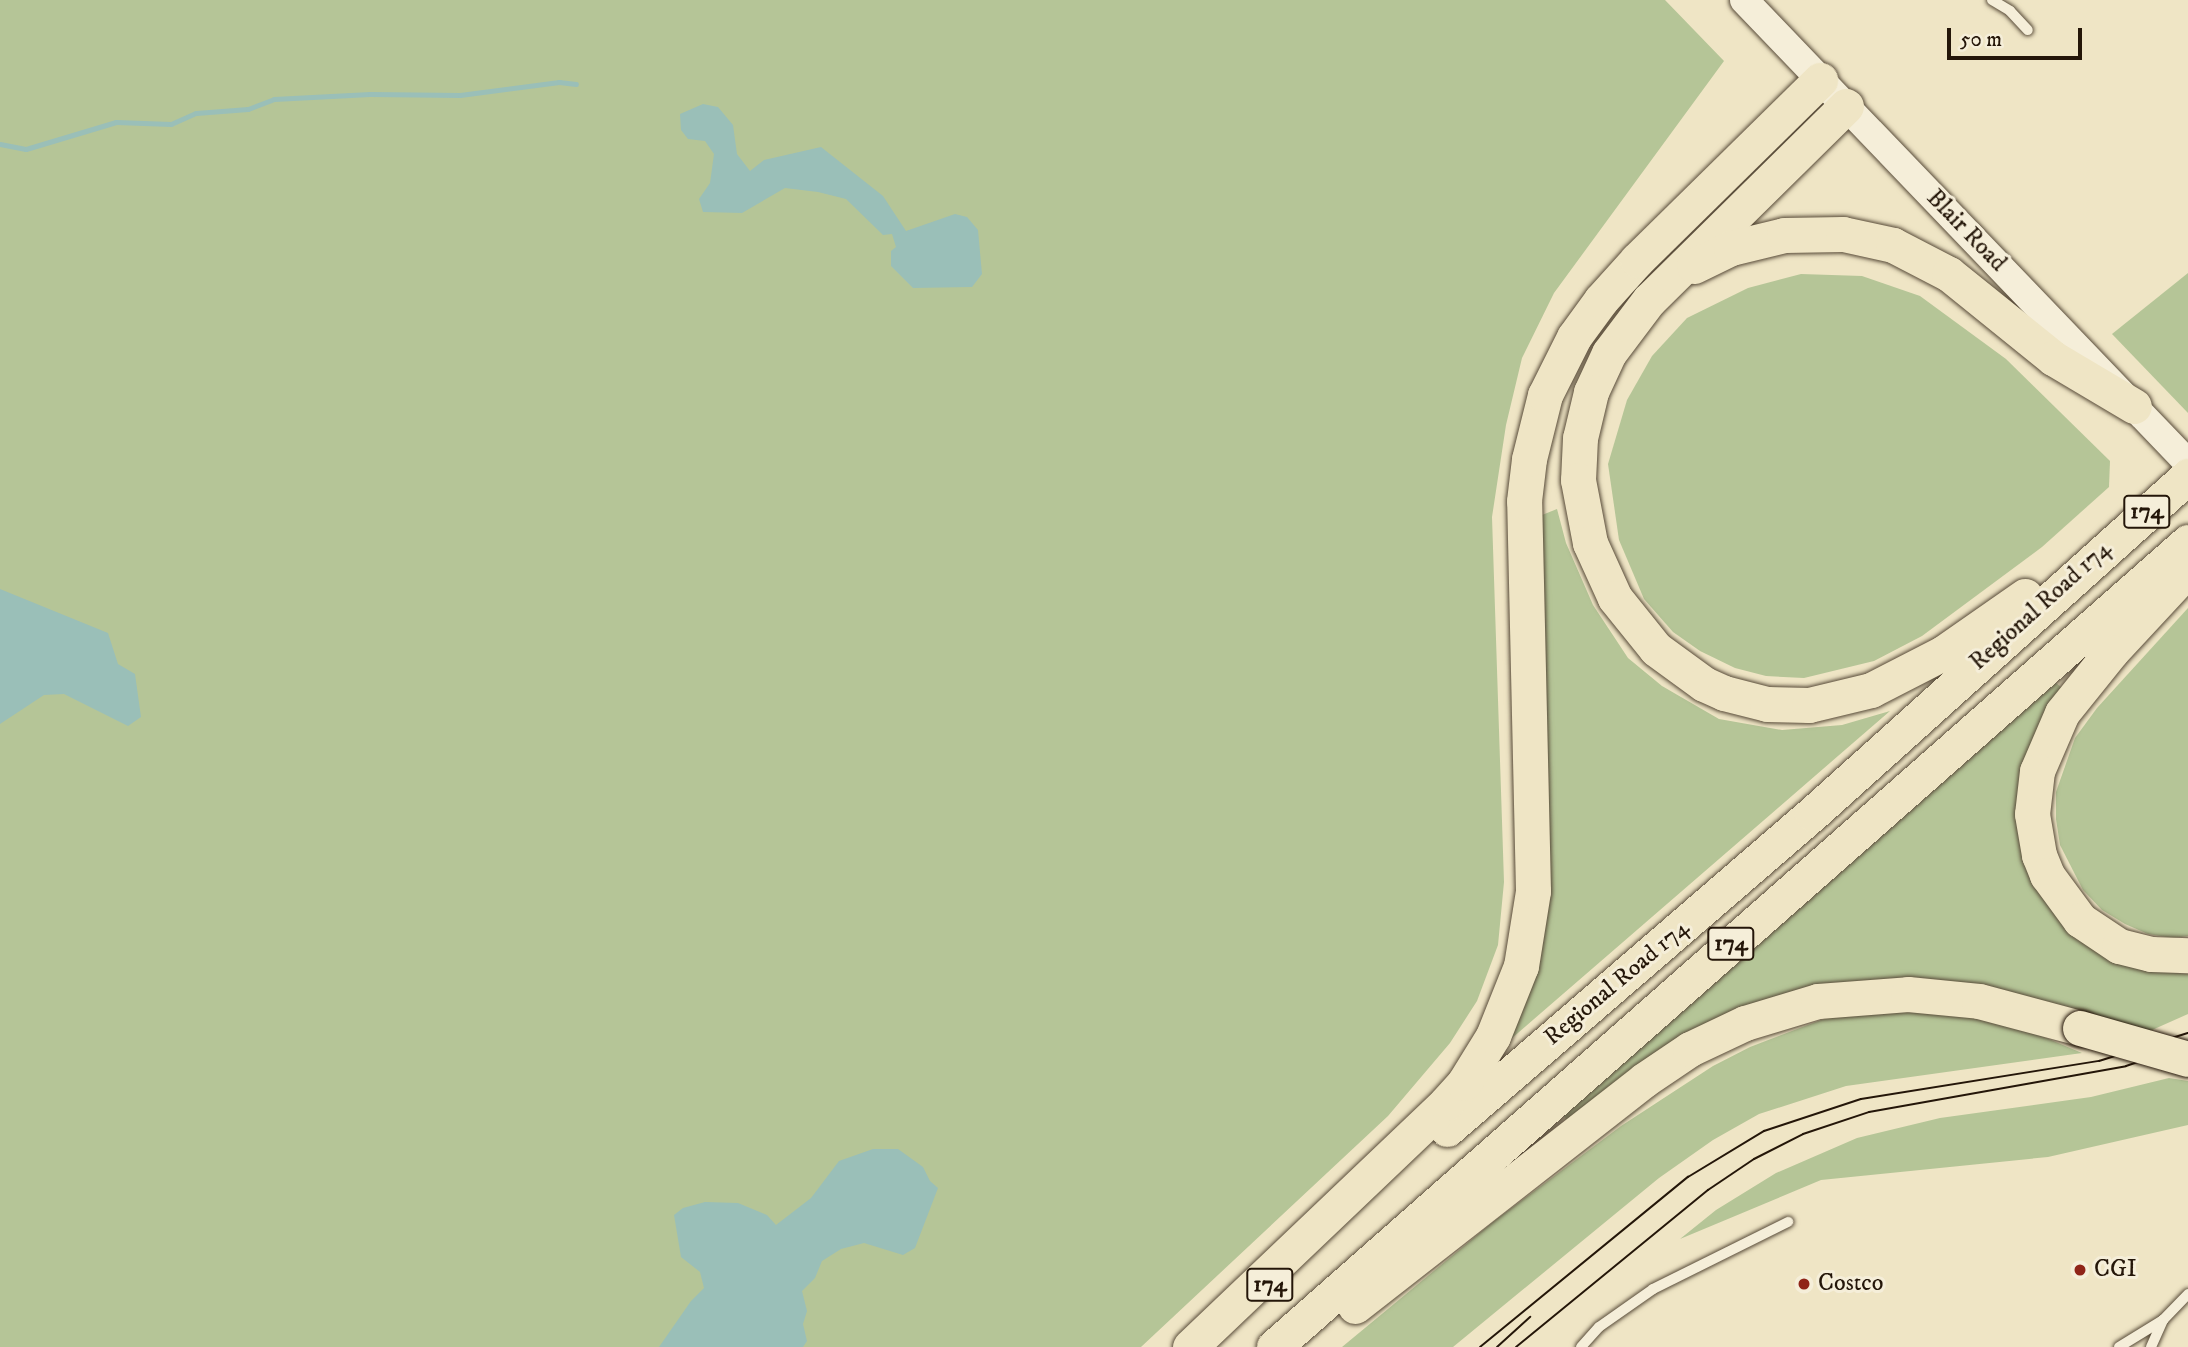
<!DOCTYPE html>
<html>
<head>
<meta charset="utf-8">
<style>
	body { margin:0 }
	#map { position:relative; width:2188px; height:1347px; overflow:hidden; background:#efe5c5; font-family:"IM FELL DW Pica",serif }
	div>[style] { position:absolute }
	.green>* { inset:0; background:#b5c597 }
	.water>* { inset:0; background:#9abfb8 }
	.stream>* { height:5px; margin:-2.5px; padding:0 2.5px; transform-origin:2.5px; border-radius:2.5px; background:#9abfb8 }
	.roads { filter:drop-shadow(0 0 2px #574a38) drop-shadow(0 0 2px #574a38) }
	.service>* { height:10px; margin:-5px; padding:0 5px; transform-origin:5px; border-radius:5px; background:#f5eed9 }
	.secondary>* { height:28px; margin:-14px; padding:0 14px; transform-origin:14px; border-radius:14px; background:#f5eed9 }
	.motorway>* { height:35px; margin:-17.5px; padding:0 17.5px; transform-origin:17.5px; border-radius:17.5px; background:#efe5c5 }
	.tram>* { height:2px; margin:-1px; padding:0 1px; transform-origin:1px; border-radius:1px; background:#241609 }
	.bridges { filter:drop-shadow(0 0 2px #241609) drop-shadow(0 0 2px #241609) }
	.motorway-bridge>* { height:35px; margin:-17.5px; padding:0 17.5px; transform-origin:17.5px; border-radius:17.5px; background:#efe5c5 }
	.dots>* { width:19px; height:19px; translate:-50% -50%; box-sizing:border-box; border:4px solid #f5eed9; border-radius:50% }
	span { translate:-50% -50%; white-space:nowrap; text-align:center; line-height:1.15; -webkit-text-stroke:6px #f5eed9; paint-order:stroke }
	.shield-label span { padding:2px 5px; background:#f5eed9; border:2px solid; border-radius:5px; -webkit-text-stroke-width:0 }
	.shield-label { font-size:23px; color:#241609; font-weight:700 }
	.street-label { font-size:24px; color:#241609 }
	.poi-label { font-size:24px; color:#241609 }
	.left { translate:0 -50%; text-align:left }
	.scale { position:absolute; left:1947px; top:28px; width:135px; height:32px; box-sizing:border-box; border:4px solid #241609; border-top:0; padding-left:9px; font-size:21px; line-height:24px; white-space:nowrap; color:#241609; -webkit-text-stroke:5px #f5eed9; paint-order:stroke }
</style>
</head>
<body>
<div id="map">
	<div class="green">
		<i style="clip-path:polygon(0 0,1665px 0,1724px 61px,1554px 293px,1522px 358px,1506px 425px,1492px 517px,1504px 882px,1498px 945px,1477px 1001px,1450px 1043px,1388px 1116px,1141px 1347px,0 1347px)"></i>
		<i style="clip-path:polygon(2188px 273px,2188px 413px,2112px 334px)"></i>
		<i style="clip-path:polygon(1801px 274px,1862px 276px,1920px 296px,2006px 359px,2110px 461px,2109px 487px,2042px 547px,1922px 636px,1874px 661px,1804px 678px,1766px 676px,1735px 668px,1700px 651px,1673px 632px,1644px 599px,1619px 540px,1608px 464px,1627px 400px,1652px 356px,1687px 318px,1748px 288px)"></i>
		<i style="clip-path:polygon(1557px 509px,1566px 543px,1593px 605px,1628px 658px,1662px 686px,1719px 719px,1782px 730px,1842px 725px,1890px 711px,1504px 1045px,1537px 964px,1548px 903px,1549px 790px,1537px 517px)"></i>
		<i style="clip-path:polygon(2188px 608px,2188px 936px,2173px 938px,2148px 934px,2125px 924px,2102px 910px,2083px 890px,2060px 845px,2056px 819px,2056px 792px,2075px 738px,2097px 708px)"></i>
		<i style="clip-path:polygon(2056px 683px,2067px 692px,2020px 812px,2119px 961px,2143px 970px,2188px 974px,2188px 1014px,2143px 1034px,1861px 984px,1571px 1126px,1564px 1116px)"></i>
		<i style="clip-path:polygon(1907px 1009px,1960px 1014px,2032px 1032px,2082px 1053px,1846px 1086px,1759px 1114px,1713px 1140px,1659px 1178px,1453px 1347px,1342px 1347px,1493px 1222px,1621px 1126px,1713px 1066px,1750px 1047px,1821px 1020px,1862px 1011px)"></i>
		<i style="clip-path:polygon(2169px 1078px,2188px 1081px,2188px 1125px,2048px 1157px,1821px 1180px,1680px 1239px,1716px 1210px,1776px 1173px,1857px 1138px,1940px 1118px,2091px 1097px)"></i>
	</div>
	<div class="water">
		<i style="clip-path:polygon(703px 104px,718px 107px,733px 125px,737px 154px,750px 171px,764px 160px,821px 147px,883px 196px,906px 231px,955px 214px,967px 217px,978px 230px,982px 274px,972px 287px,913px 288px,891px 266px,891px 251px,896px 247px,892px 234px,883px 235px,846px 199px,818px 192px,785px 188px,742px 213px,703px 212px,699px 199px,710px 183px,714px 154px,705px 141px,688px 139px,681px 130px,680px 114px)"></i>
		<i style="clip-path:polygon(0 589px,108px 633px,118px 664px,135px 674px,141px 717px,128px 726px,64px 694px,44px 695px,0 724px)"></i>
		<i style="clip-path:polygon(873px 1149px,898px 1149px,923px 1167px,930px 1181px,938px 1188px,915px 1248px,903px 1255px,864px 1243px,841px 1249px,822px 1261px,815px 1278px,802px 1291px,807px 1311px,803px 1324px,807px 1341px,803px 1347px,659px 1347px,691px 1301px,704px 1288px,700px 1272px,681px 1257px,674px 1215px,683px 1208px,705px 1202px,738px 1203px,767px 1215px,776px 1225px,811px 1198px,839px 1161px)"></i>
	</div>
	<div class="stream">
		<i style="left:0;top:144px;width:26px;rotate:11deg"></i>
		<i style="left:26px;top:149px;width:94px;rotate:-16.7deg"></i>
		<i style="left:116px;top:122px;width:55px;rotate:2.1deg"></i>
		<i style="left:171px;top:124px;width:27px;rotate:-24deg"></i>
		<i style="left:196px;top:113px;width:52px;rotate:-4.4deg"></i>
		<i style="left:248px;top:109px;width:28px;rotate:-21deg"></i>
		<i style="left:274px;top:99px;width:96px;rotate:-3deg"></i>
		<i style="left:370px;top:94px;width:90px;rotate:0.6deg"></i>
		<i style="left:460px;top:95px;width:100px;rotate:-7.5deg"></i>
		<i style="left:559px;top:82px;width:17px;rotate:7deg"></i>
	</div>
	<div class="roads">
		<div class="service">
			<i style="left:1992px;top:0;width:21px;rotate:31deg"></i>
			<i style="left:2010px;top:11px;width:26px;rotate:47deg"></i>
			<i style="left:1581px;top:1347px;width:27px;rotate:-48deg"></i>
			<i style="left:1599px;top:1327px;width:66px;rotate:-35.1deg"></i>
			<i style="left:1653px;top:1289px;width:151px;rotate:-26.4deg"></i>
			<i style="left:2119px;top:1347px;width:52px;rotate:-31.5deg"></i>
			<i style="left:2163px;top:1320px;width:36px;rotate:-46deg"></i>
			<i style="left:2151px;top:1347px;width:30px;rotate:-66deg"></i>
		</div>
		<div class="secondary">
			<i style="left:1744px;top:0;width:641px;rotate:46.2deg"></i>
		</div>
		<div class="motorway">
			<i style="left:1846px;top:106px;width:276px;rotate:135.4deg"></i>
			<i style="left:1649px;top:300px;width:66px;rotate:127deg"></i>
			<i style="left:1609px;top:353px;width:43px;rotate:114.8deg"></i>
			<i style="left:1591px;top:392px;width:47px;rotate:103.4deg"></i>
			<i style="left:1580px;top:438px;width:42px;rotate:92.7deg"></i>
			<i style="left:1578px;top:480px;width:64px;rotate:79.2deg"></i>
			<i style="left:1590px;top:543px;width:60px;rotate:65.6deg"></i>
			<i style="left:1615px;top:598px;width:65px;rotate:51.2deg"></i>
			<i style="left:1656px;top:649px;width:59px;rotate:36.1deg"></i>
			<i style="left:1704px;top:684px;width:22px;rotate:24deg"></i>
			<i style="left:1724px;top:693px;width:44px;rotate:14.3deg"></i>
			<i style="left:1767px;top:704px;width:42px;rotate:1.4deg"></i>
			<i style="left:1809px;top:705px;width:64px;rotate:-13.6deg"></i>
			<i style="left:1871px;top:690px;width:81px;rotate:-27.2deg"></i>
			<i style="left:1943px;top:653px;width:100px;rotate:-34.8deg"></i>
			<i style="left:1694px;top:266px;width:41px;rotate:-25.9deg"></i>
			<i style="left:1731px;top:248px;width:55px;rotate:-13.8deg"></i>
			<i style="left:1784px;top:235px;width:59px;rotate:-1deg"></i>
			<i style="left:1843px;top:234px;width:51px;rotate:12.4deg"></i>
			<i style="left:1893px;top:245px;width:63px;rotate:27.4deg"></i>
			<i style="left:1949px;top:274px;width:134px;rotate:38.9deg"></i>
			<i style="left:2053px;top:358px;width:94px;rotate:30.7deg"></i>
			<i style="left:2188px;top:569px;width:113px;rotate:132.9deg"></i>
			<i style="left:2111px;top:652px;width:78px;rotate:128.8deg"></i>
			<i style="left:2062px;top:713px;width:63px;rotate:113.3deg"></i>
			<i style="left:2037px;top:771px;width:43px;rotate:96.6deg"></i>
			<i style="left:2032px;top:814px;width:42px;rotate:80.3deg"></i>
			<i style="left:2039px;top:855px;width:22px;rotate:68deg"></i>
			<i style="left:2047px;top:875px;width:56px;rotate:53.7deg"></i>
			<i style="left:2080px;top:920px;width:47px;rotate:33.7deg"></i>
			<i style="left:2119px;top:946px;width:33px;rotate:14deg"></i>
			<i style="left:2151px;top:954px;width:37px;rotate:2deg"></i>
			<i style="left:1447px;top:1129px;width:482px;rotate:-40.8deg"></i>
			<i style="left:1812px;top:814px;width:506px;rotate:-41.95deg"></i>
			<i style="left:1355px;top:1306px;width:367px;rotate:-38deg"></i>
			<i style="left:1644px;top:1080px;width:55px;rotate:-34deg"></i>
			<i style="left:1690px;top:1049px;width:61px;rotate:-25.3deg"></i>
			<i style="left:1745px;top:1023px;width:76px;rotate:-16.8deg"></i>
			<i style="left:1818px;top:1001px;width:90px;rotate:-4.4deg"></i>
			<i style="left:1908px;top:994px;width:71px;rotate:5.6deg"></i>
			<i style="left:1979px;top:1001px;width:105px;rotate:15deg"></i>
			<i style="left:1190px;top:1347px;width:354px;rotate:-43.6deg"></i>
			<i style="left:1446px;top:1103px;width:27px;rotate:-48deg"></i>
			<i style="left:1464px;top:1083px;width:55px;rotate:-58.3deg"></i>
			<i style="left:1493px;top:1036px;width:75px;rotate:-68.2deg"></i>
			<i style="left:1521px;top:966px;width:76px;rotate:-80.9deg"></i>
			<i style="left:1533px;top:891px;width:390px;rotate:-91.3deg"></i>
			<i style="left:1524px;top:501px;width:42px;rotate:-83.2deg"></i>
			<i style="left:1529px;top:459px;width:66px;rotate:-76deg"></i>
			<i style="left:1545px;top:395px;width:65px;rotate:-63.4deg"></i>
			<i style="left:1574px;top:337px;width:46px;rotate:-53.9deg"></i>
			<i style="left:1601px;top:300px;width:54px;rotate:-48deg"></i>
			<i style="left:1637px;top:260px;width:257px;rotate:-44.5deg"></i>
			<i style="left:1274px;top:1347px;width:1218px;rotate:-41.37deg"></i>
		</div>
	</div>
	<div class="tram">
		<i style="left:1480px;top:1347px;width:269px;rotate:-39.3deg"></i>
		<i style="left:1688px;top:1177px;width:89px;rotate:-31.2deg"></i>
		<i style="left:1764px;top:1131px;width:102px;rotate:-18.3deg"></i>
		<i style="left:1861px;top:1099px;width:241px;rotate:-9.1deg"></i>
		<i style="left:2099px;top:1061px;width:93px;rotate:-17.5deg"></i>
		<i style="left:1497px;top:1347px;width:45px;rotate:-42.3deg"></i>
		<i style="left:1516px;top:1347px;width:248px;rotate:-39.3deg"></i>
		<i style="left:1708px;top:1190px;width:55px;rotate:-34deg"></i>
		<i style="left:1754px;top:1159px;width:55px;rotate:-27deg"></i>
		<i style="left:1803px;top:1134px;width:70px;rotate:-18.4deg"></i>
		<i style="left:1869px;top:1112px;width:261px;rotate:-10.1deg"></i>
		<i style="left:2126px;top:1066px;width:65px;rotate:-18.7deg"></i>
	</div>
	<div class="bridges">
		<div class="motorway-bridge">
			<i style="left:2080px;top:1028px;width:112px;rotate:16deg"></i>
		</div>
	</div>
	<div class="dots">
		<i style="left:2080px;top:1270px;background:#8f2418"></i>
		<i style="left:1804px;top:1284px;background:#8f2418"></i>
	</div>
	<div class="shield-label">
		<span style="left:2147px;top:512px">174</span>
		<span style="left:1731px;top:944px">174</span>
		<span style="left:1270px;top:1285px">174</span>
	</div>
	<div class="street-label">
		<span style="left:1966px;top:231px;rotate:46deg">Blair Road</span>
		<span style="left:2041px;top:606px;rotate:-42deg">Regional Road 174</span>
		<span style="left:1617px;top:983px;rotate:-40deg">Regional Road 174</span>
	</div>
	<div class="poi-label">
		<span class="left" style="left:2094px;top:1270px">CGI</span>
		<span class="left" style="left:1818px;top:1284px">Costco</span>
	</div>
	<div class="scale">50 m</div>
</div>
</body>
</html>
